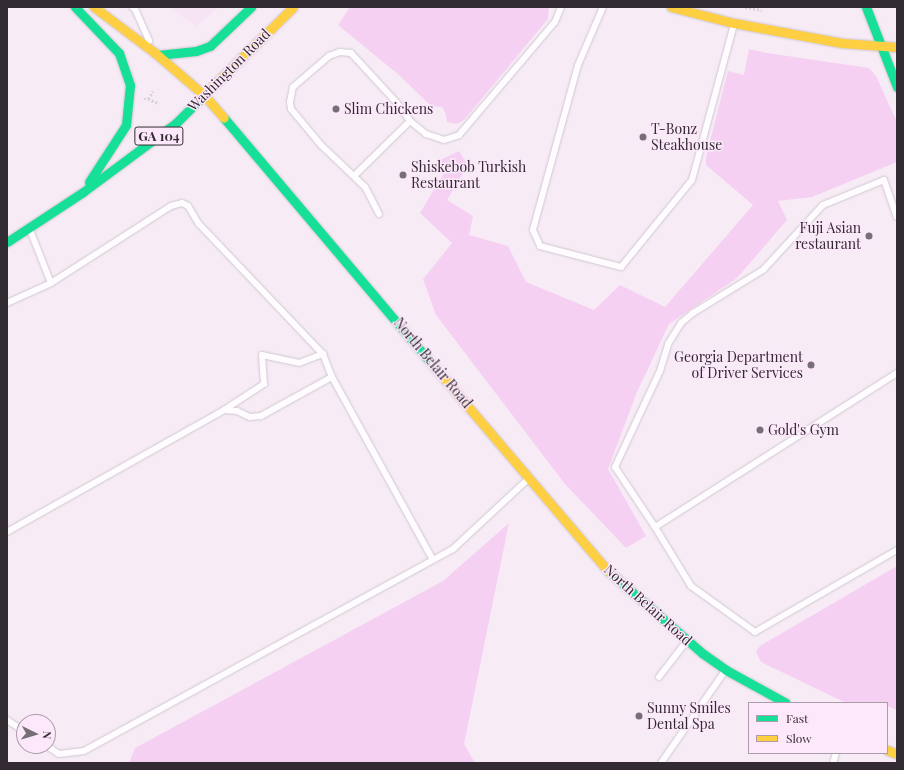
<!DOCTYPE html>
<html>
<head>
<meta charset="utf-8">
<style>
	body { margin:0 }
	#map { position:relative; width:904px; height:770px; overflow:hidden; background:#f7ecf6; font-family:"Playfair Display",serif }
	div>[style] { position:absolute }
	.built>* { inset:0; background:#f6e3f4 }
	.green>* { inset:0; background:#f5d0f2 }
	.path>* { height:2.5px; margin-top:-1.25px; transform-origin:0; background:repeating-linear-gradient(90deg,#d6d3d6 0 2px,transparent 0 4px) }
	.roads { filter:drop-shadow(0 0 1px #d0c7cf) drop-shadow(0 0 1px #d0c7cf) }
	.lane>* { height:6px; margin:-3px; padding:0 3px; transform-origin:3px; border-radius:3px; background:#fefcfe }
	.fast>* { height:9px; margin:-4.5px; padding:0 4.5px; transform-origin:4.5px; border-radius:4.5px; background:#16e098 }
	.slow>* { height:9px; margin:-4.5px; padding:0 4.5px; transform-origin:4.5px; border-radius:4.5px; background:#ffcf43 }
	.dots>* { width:11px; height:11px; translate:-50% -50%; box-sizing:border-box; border:2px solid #fce8fa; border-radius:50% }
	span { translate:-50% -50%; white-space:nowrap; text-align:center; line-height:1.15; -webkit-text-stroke:3px #fce8fa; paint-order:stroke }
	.shield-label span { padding:1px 3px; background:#fce8fa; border:1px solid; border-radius:3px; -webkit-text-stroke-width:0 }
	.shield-label { font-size:13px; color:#322b31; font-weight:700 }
	.street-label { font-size:14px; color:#322b31 }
	.poi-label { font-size:14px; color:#322b31 }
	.left { translate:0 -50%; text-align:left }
	.right { translate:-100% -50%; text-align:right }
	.frame { position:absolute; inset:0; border:8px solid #322b31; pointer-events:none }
	.legend { position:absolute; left:748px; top:702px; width:140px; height:52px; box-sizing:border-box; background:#fce8fa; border:1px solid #ab9caa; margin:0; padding:5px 7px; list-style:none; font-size:12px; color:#322b31 }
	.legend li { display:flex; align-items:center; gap:8px; height:20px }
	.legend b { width:20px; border:1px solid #ab9caa }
	.north { position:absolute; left:16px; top:714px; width:40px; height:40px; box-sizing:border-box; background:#fce8fa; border:1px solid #ab9caa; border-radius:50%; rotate:95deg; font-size:11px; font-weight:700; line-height:16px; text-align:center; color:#322b31 }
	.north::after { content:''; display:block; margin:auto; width:14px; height:18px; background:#776f76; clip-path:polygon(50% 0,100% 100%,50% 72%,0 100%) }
</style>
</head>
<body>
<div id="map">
	<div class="built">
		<i style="clip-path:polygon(170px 7px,219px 7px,196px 26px)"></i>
	</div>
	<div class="green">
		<i style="clip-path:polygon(350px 7px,549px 7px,548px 19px,464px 120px,457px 124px,447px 122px,446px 114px,442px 107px,431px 106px,399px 75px,338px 25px)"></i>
		<i style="clip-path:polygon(749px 49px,767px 53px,869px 68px,876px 76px,897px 122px,897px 162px,812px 197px,778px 201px,787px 220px,737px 278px,669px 324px,637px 392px,608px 469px,646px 536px,626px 548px,565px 484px,436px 315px,423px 279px,452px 243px,420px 213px,446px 170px,438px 161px,459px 151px,468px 165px,447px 200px,473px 216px,469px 235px,508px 246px,526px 282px,594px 310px,620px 285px,665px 307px,753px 205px,706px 165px,706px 157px,728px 71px,744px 75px)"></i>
		<i style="clip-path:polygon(509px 523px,464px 744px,475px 763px,129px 763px,135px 748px,443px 581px)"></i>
		<i style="clip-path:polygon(897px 566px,897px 710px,887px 706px,887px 703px,846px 703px,761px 662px,756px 652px,760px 646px)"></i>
	</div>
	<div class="path">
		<i style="left:745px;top:7px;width:17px;rotate:10deg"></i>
		<i style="left:144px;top:99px;width:4px"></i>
		<i style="left:148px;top:99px;width:9px;rotate:-58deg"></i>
		<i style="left:148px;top:99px;width:12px;rotate:20deg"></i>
	</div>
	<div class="roads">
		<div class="lane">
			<i style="left:132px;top:7px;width:4px;rotate:34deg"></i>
			<i style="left:135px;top:9px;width:35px;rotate:66deg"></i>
			<i style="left:603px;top:7px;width:63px;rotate:113.3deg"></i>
			<i style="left:578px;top:65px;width:171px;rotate:105.3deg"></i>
			<i style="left:533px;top:230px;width:17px;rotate:66deg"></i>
			<i style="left:540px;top:246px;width:84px;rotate:14.5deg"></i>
			<i style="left:621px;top:267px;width:112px;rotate:-50.8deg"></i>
			<i style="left:692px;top:180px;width:162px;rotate:-74.9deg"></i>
			<i style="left:354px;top:176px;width:78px;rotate:-44.5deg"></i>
			<i style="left:379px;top:214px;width:30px;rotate:-117deg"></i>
			<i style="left:365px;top:187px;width:61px;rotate:-136.3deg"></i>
			<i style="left:321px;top:145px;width:47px;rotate:-129.8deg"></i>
			<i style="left:291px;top:109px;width:7px;rotate:-98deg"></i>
			<i style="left:290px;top:102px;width:15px;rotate:-79deg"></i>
			<i style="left:293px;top:87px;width:48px;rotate:-40.7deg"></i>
			<i style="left:329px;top:56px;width:12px;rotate:-20deg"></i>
			<i style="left:340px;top:52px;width:11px;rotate:5deg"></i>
			<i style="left:351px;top:53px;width:68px;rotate:47.4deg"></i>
			<i style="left:397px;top:103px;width:22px;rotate:54deg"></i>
			<i style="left:410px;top:121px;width:21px;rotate:39deg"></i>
			<i style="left:426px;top:134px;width:19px;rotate:18deg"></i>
			<i style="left:444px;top:140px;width:16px;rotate:-18deg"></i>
			<i style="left:459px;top:135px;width:148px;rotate:-49.7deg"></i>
			<i style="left:555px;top:22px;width:16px;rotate:-68deg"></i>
			<i style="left:30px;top:230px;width:57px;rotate:68.4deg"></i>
			<i style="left:7px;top:303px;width:48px;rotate:-24.4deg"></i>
			<i style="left:51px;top:283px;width:143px;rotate:-32.7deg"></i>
			<i style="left:171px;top:206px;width:11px;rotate:-15deg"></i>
			<i style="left:182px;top:203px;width:7px;rotate:27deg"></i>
			<i style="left:188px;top:206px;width:21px;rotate:59deg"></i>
			<i style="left:199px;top:224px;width:180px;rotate:46.4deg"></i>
			<i style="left:323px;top:354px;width:25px;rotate:69deg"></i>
			<i style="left:332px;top:377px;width:209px;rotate:61.1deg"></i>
			<i style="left:897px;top:373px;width:287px;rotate:147.5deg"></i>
			<i style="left:655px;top:527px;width:69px;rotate:58.6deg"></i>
			<i style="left:691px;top:586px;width:79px;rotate:35.7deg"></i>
			<i style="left:755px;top:632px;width:164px;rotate:-30deg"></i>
			<i style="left:224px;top:410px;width:13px;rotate:4deg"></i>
			<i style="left:237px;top:411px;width:14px;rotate:25deg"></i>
			<i style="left:250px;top:417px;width:11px;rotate:-5deg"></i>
			<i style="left:261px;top:416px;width:81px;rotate:-28.8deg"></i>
			<i style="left:655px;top:527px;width:72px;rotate:-123.7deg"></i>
			<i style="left:615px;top:467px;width:106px;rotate:-64.9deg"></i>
			<i style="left:660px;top:371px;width:28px;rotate:-73deg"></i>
			<i style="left:668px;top:344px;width:25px;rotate:-58deg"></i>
			<i style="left:681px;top:323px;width:16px;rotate:-40deg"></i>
			<i style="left:693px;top:313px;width:82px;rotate:-31.6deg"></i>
			<i style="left:763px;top:270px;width:88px;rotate:-47.3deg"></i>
			<i style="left:823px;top:205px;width:66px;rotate:-22.3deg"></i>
			<i style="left:884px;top:180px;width:39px;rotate:71deg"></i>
			<i style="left:7px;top:532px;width:249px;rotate:-29.3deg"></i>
			<i style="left:224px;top:410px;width:48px;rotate:-33deg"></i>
			<i style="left:264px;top:384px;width:29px;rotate:-94deg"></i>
			<i style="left:262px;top:355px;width:38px;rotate:12deg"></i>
			<i style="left:299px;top:363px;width:26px;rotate:-21deg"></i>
			<i style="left:659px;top:677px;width:44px;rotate:-52.4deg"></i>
			<i style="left:7px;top:720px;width:20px;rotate:33deg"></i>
			<i style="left:47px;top:746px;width:14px;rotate:34deg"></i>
			<i style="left:59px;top:754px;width:25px;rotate:-7deg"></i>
			<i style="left:84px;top:751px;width:421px;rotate:-28.7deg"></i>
			<i style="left:453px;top:549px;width:103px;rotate:-43deg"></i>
			<i style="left:661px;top:763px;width:112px;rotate:-55.2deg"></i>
			<i style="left:833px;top:763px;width:10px;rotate:-73deg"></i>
		</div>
		<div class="fast">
			<i style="left:75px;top:7px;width:64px;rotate:46.3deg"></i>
			<i style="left:119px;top:53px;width:34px;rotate:71deg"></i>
			<i style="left:130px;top:85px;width:40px;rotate:95.7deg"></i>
			<i style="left:126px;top:125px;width:68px;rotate:123deg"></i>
			<i style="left:866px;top:7px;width:86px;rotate:68.8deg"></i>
			<i style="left:158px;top:55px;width:38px;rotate:-6deg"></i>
			<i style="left:196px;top:51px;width:15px;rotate:-20deg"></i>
			<i style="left:210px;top:46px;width:57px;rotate:-43.6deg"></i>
			<i style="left:224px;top:118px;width:338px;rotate:49.8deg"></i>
			<i style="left:7px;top:242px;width:91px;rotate:-33.3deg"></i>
			<i style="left:83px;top:192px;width:116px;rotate:-36.6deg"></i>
			<i style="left:176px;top:123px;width:49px;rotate:-45deg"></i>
			<i style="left:608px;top:571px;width:125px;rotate:41.1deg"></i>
			<i style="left:702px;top:653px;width:29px;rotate:35deg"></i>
			<i style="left:726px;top:670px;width:68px;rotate:28.8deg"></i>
		</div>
		<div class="slow">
			<i style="left:94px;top:7px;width:75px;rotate:36.9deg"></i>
			<i style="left:154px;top:52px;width:66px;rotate:40.7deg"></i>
			<i style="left:204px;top:95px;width:30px;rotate:49deg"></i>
			<i style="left:671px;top:7px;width:65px;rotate:14.3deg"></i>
			<i style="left:734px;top:23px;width:110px;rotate:10.5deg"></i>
			<i style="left:842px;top:43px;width:55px;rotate:4.2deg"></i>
			<i style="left:211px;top:88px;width:115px;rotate:-44.6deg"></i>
			<i style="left:442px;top:376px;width:256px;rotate:49.6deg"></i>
			<i style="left:887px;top:750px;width:11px;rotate:22deg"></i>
		</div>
	</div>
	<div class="dots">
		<i style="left:336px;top:109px;background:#776f76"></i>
		<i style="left:643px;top:137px;background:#776f76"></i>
		<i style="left:403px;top:175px;background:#776f76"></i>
		<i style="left:869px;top:236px;background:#776f76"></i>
		<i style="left:811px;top:365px;background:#776f76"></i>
		<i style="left:760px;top:430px;background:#776f76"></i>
		<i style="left:639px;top:716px;background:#776f76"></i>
	</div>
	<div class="shield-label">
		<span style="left:159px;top:136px">GA 104</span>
	</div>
	<div class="street-label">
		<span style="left:229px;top:70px;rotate:-45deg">Washington Road</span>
		<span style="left:433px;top:363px;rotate:50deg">North Belair Road</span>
		<span style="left:648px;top:605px;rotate:42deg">North Belair Road</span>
	</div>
	<div class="poi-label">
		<span class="left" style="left:344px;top:109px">Slim Chickens</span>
		<span class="left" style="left:651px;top:137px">T-Bonz<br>Steakhouse</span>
		<span class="left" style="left:411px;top:175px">Shiskebob Turkish<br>Restaurant</span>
		<span class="right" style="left:861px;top:236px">Fuji Asian<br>restaurant</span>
		<span class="right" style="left:803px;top:365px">Georgia Department<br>of Driver Services</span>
		<span class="left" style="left:768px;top:430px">Gold's Gym</span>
		<span class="left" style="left:647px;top:716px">Sunny Smiles<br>Dental Spa</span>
	</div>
	<div class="frame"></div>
	<ul class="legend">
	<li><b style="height:5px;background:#16e098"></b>Fast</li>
	<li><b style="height:5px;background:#ffcf43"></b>Slow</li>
	</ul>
	<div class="north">N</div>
</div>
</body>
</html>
